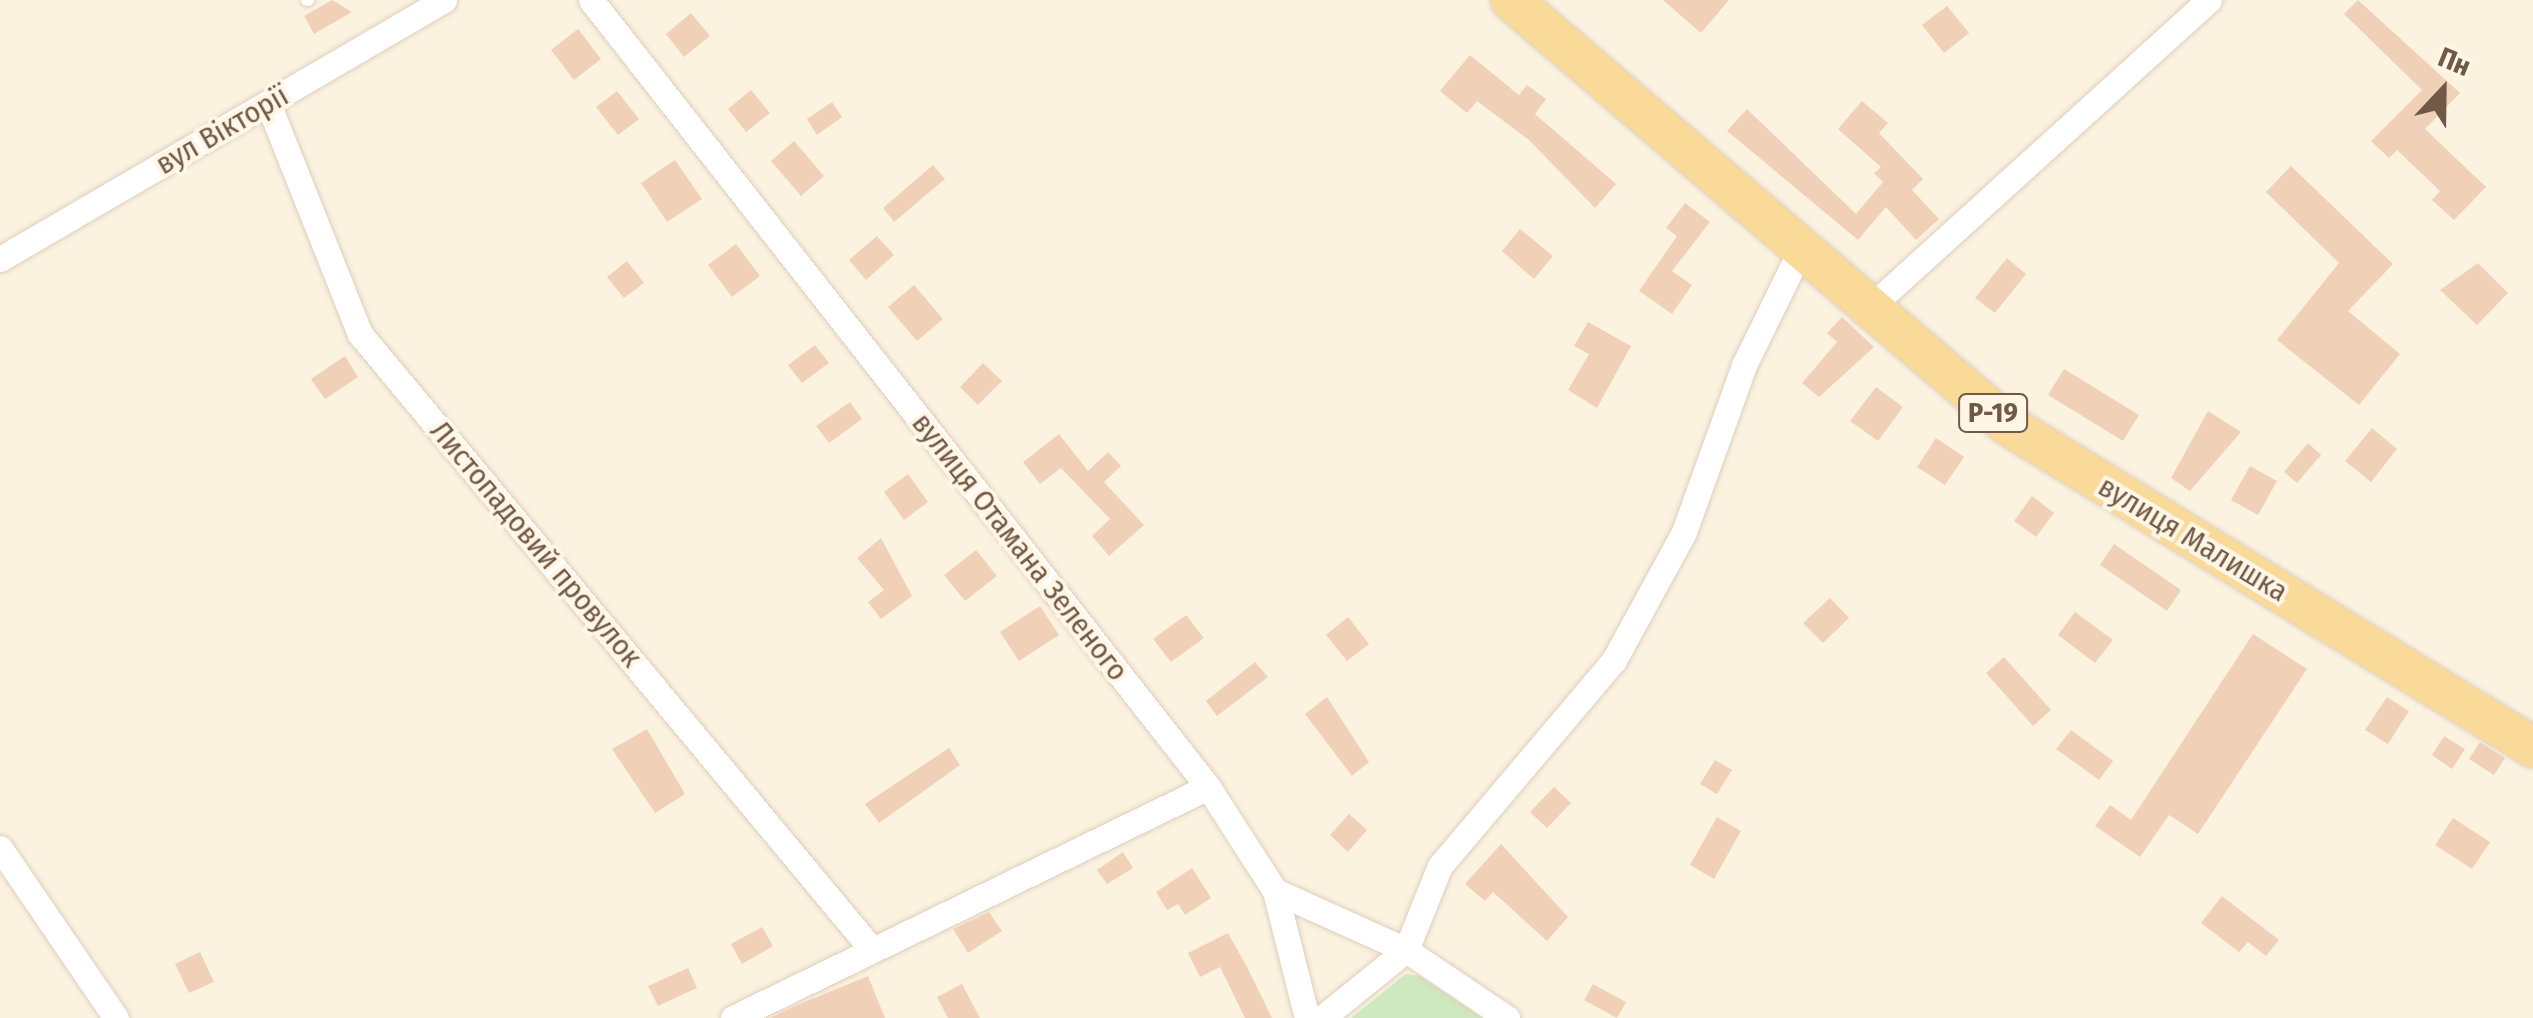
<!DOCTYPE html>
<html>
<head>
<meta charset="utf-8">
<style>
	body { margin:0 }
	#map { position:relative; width:2533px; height:1018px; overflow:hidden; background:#fbf2e0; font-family:"Fira Sans Condensed",sans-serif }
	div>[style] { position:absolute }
	.green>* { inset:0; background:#cee8bf }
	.building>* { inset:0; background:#f0d1b8 }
	.roads { filter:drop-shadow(0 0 2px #dfcebc) drop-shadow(0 0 2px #dfcebc) }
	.lane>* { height:12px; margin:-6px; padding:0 6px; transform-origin:6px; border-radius:6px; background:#fff }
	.street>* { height:25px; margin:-12.5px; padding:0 12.5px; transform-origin:12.5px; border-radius:12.5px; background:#fff }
	.primary>* { height:40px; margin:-20px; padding:0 20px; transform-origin:20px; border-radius:20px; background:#f9da99 }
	span { translate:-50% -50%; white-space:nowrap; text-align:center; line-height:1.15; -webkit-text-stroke:8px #fff6e6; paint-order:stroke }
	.shield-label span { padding:2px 8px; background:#fff6e6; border:2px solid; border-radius:8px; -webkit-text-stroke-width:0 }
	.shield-label { font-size:28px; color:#715948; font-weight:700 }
	.street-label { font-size:30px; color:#715948 }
	.north { position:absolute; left:2393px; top:40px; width:100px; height:100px; -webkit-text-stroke:8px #fff6e6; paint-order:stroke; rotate:22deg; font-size:28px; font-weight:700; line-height:40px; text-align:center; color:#715948 }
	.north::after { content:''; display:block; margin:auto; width:35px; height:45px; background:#715948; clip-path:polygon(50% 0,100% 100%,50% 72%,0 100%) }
</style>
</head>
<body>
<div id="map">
	<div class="green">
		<i style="clip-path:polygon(1406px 974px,1420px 976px,1483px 1018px,1351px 1018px)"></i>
	</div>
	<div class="building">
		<i style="clip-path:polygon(332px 0,352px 12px,314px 34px,304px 16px)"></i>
		<i style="clip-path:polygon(1663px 0,1729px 0,1701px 33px)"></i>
		<i style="clip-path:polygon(2358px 0,2460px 93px,2425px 129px,2486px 187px,2454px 220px,2432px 200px,2440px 191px,2397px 150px,2389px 158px,2371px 141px,2422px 90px,2344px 14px)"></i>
		<i style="clip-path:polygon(1947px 6px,1969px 33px,1944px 53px,1922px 25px)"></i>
		<i style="clip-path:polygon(691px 13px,710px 36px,684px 57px,666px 34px)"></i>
		<i style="clip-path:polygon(578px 29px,601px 59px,574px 80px,551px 50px)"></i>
		<i style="clip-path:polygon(1470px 55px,1519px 95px,1527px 85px,1546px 99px,1535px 114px,1616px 184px,1595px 208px,1529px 140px,1477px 101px,1467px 113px,1440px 91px)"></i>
		<i style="clip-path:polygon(751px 90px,770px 113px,746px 132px,728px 109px)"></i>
		<i style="clip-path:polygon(617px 91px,639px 119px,618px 135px,596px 107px)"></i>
		<i style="clip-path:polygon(1862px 101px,1888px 123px,1879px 133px,1923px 179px,1912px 190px,1939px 219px,1916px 240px,1886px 207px,1858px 240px,1727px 131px,1747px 109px,1856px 214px,1883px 182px,1874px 173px,1881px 167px,1838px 129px)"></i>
		<i style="clip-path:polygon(832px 102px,842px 117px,817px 135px,807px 119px)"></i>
		<i style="clip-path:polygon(794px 141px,824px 176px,801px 196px,771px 161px)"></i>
		<i style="clip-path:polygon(675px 160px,702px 199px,667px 222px,641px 183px)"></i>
		<i style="clip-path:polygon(933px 165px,945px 179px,894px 222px,883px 208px)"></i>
		<i style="clip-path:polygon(2291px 166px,2393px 264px,2348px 311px,2400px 354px,2359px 405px,2277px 340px,2339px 263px,2266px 192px)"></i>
		<i style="clip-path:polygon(1685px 203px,1710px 222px,1672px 271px,1692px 285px,1672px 314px,1639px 291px,1677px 236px,1666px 228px)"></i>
		<i style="clip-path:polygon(1520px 229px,1553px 256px,1534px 279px,1502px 251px)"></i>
		<i style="clip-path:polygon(877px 236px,894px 255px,866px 280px,849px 260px)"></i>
		<i style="clip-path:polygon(736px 244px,760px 276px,732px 297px,708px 265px)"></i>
		<i style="clip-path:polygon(2007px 258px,2026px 274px,1995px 313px,1975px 298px)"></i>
		<i style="clip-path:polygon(627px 261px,644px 283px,624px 298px,607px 277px)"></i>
		<i style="clip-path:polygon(2478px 263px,2508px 293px,2477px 325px,2440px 290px)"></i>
		<i style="clip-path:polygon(914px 285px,943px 319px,917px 341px,888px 307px)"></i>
		<i style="clip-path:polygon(1842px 317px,1874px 347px,1819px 397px,1802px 383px,1837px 342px,1827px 333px)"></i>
		<i style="clip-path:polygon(1588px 322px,1631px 346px,1597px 408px,1568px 390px,1589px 354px,1574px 346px)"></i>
		<i style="clip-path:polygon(815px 345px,829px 363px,802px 383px,788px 365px)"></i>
		<i style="clip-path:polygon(345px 356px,358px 377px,325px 399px,311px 379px)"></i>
		<i style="clip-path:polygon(983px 363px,1002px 381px,978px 405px,960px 387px)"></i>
		<i style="clip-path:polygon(2064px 369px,2139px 415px,2123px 441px,2048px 395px)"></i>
		<i style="clip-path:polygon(1876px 387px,1903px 407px,1878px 441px,1850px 421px)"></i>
		<i style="clip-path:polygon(850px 402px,862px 419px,829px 443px,816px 426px)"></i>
		<i style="clip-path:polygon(2208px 411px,2241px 432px,2190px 491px,2171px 478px)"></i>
		<i style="clip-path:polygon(2372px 428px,2397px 449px,2371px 482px,2345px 461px)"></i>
		<i style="clip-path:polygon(1059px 434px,1088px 471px,1108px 452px,1121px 466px,1104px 482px,1144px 525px,1109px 556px,1092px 536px,1110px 519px,1061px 468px,1040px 484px,1023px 462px)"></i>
		<i style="clip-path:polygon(1936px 438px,1964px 457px,1945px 485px,1917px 467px)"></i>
		<i style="clip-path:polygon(2308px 443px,2321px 455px,2297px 483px,2284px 472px)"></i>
		<i style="clip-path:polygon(2250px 466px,2277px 481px,2258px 515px,2231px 500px)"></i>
		<i style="clip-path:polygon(908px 474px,928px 502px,904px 520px,884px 492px)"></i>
		<i style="clip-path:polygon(2032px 496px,2054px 513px,2036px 537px,2014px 521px)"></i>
		<i style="clip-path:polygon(881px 538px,912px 596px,881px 619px,868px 602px,884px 590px,857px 558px)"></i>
		<i style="clip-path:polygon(2114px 544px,2181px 590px,2167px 611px,2100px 565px)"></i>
		<i style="clip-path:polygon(976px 550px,997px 576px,965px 601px,944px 575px)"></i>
		<i style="clip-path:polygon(1830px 598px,1849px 618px,1823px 643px,1803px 623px)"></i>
		<i style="clip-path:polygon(1040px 606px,1059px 635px,1019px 661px,1000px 632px)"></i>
		<i style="clip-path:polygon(2075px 612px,2113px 640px,2095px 663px,2058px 635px)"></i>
		<i style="clip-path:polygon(1186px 615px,1204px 638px,1171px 662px,1153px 639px)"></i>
		<i style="clip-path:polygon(1348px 617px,1369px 644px,1347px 661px,1326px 635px)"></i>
		<i style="clip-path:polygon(2253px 634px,2307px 669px,2198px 834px,2169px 815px,2140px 857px,2095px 826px,2110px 805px,2131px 820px)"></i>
		<i style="clip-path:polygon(2004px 657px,2051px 710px,2033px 726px,1986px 673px)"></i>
		<i style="clip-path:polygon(1255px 662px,1268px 677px,1217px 716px,1206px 701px)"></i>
		<i style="clip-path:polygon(1327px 697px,1369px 762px,1352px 776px,1305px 714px)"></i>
		<i style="clip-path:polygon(2387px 697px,2409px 711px,2388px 744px,2365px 730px)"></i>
		<i style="clip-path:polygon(647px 729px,685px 794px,655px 813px,612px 749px)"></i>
		<i style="clip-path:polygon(2071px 730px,2113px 761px,2099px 780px,2056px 749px)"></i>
		<i style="clip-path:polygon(2444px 736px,2465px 749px,2452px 769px,2432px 755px)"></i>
		<i style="clip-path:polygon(2480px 742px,2505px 758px,2494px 775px,2469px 759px)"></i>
		<i style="clip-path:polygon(949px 748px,960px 765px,879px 823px,865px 804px)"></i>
		<i style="clip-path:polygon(1715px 760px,1732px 770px,1717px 794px,1700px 784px)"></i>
		<i style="clip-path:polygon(1554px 787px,1571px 803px,1547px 828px,1530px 812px)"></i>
		<i style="clip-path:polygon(1349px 814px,1367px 830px,1348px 852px,1330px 835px)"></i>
		<i style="clip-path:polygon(1717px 817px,1741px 831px,1714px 879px,1690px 865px)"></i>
		<i style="clip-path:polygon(2453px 818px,2490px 842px,2472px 869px,2435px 845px)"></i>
		<i style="clip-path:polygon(1501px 844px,1568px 917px,1547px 941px,1493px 892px,1485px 901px,1465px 884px)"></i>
		<i style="clip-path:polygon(1123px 852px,1133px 868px,1107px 884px,1097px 870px)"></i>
		<i style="clip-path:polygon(1192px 868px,1211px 898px,1185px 915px,1178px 904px,1167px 910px,1156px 892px)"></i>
		<i style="clip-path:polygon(2222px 896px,2279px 940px,2266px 956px,2248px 942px,2239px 952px,2201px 923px)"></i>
		<i style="clip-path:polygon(989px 912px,1002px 931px,968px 953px,953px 929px)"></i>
		<i style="clip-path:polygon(762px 927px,773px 946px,742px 964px,731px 944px)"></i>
		<i style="clip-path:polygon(1228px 933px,1247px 967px,1272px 1018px,1245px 1018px,1220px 967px,1200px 977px,1188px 953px)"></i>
		<i style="clip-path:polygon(200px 952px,214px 982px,189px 993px,175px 964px)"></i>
		<i style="clip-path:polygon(688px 968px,697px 988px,658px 1006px,648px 986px)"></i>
		<i style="clip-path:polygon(868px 976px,885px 1018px,770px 1018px,795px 1006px)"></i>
		<i style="clip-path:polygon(962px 984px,980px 1018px,948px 1018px,937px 997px)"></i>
		<i style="clip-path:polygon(1593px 984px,1626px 1002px,1617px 1018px,1584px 1000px)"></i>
	</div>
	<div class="roads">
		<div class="lane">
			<i style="left:307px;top:0;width:1px"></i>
		</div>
		<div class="street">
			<i style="left:591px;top:0;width:1000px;rotate:51.9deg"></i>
			<i style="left:1208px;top:787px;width:124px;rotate:57.2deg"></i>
			<i style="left:1275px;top:891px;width:144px;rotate:24.2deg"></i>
			<i style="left:1406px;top:950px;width:122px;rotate:34deg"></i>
			<i style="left:268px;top:103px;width:249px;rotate:68.3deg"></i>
			<i style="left:360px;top:334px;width:796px;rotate:50.25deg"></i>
			<i style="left:0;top:259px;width:514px;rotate:-30.26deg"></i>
			<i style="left:1867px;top:310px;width:462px;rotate:-42.2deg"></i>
			<i style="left:0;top:848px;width:206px;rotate:55.7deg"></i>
			<i style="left:1275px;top:891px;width:131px;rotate:75.9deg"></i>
			<i style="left:733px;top:1018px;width:528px;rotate:-25.93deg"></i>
			<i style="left:1322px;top:1018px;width:108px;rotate:-39deg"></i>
			<i style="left:1406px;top:950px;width:91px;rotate:-68deg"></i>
			<i style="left:1440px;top:866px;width:270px;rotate:-49.8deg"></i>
			<i style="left:1614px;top:660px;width:146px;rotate:-61.3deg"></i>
			<i style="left:1684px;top:532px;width:177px;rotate:-70.2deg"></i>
			<i style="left:1744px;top:365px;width:127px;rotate:-63.8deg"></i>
		</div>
		<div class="primary">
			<i style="left:1511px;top:0;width:654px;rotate:40.53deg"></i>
			<i style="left:2008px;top:425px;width:616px;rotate:31.52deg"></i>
		</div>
	</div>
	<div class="shield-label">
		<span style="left:1993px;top:413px">Р-19</span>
	</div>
	<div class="street-label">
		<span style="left:222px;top:130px;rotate:-30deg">вул Вікторії</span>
		<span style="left:2193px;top:539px;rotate:31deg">вулиця Малишка</span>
		<span style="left:536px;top:544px;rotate:50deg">Листопадовий провулок</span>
		<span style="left:1020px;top:547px;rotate:52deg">вулиця Отамана Зеленого</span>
	</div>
	<div class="north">Пн</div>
</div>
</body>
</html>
